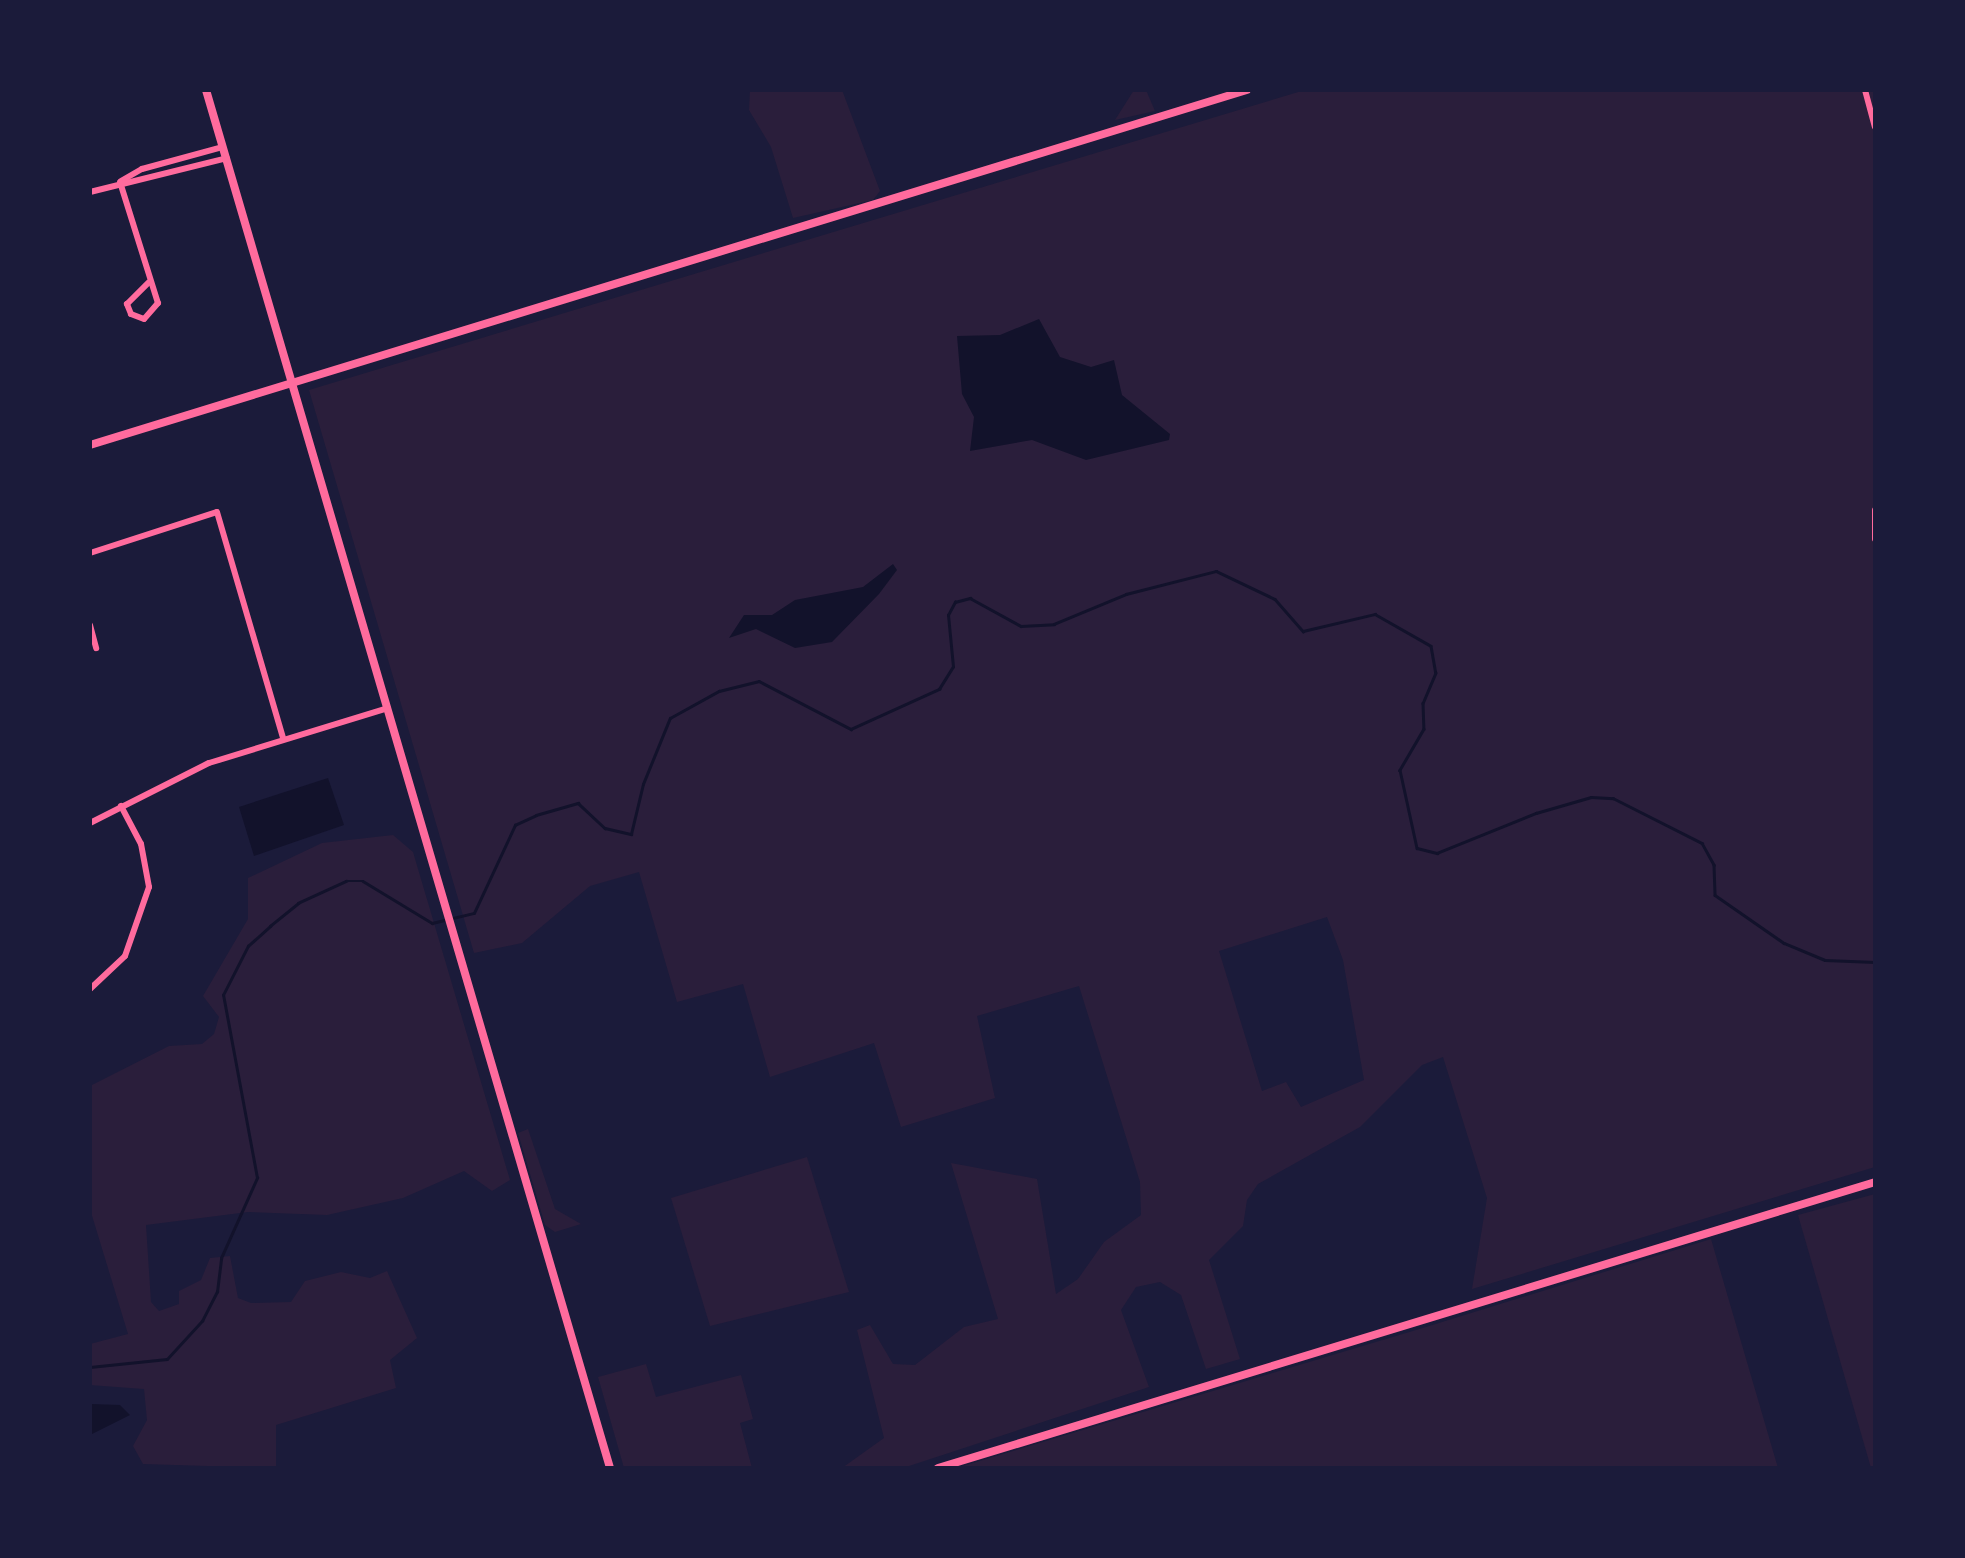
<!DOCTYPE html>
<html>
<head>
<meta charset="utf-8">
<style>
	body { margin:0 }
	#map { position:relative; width:1965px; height:1558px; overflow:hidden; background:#1b1b3a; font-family:"Exo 2",sans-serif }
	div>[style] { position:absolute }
	.green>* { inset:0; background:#2a1e3b }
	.water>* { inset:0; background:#12122b }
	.stream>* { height:2.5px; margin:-1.25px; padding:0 1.25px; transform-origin:1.25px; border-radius:1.25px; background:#12122b }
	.minor>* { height:6px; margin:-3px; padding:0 3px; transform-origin:3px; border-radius:3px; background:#ff6b9d }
	.tertiary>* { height:8px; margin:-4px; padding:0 4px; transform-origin:4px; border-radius:4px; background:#ff6b9d }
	span { translate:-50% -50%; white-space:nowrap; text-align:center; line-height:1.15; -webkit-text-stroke:8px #1b1b3a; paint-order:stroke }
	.frame { position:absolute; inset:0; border:92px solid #1b1b3a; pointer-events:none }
</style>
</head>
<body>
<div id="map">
	<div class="green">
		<i style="clip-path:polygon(750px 90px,842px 90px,880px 191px,873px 200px,793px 218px,771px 147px,749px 110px)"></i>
		<i style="clip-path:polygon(1134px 90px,1146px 90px,1155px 111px,1115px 120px)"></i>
		<i style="clip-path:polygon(evenodd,1305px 90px,1875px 90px,1875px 1167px,1472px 1289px,1487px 1198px,1443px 1057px,1422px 1065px,1360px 1127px,1258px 1184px,1247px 1200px,1243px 1226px,1209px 1260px,1240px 1359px,1206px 1369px,1181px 1295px,1160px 1282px,1136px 1287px,1121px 1310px,1149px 1387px,903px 1468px,842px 1468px,884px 1438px,857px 1330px,870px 1325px,893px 1364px,915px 1365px,964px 1327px,998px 1319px,951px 1163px,1037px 1179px,1056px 1294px,1078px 1279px,1104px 1242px,1141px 1215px,1140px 1182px,1079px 986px,977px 1016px,995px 1098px,901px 1127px,874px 1043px,770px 1077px,743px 984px,677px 1002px,639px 872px,590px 886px,522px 943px,474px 953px,309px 390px,1305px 90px,1327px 917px,1343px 960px,1364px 1080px,1301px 1107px,1286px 1082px,1262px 1091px,1219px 951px,1327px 917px)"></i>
		<i style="clip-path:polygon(393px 835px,413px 852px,510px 1180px,492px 1191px,464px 1171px,403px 1198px,327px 1215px,248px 1212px,146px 1225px,151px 1302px,159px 1311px,179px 1304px,179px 1291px,201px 1280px,210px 1258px,230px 1256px,238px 1298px,251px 1303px,291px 1302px,305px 1281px,341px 1272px,370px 1278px,387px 1271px,417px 1338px,390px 1360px,396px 1388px,276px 1425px,276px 1468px,143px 1464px,133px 1446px,147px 1420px,144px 1389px,90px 1385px,90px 1344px,128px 1334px,90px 1209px,90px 1086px,169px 1046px,202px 1044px,214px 1034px,219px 1017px,203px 996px,248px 919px,248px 878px,322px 843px)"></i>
		<i style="clip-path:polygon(528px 1129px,555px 1209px,581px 1224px,555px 1232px,545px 1225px,518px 1133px)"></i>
		<i style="clip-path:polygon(807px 1157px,849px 1292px,710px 1326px,671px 1198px)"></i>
		<i style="clip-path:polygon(1875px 1194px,1875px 1468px,1871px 1468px,1798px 1215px)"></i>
		<i style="clip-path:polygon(1711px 1239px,1778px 1468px,956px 1468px,1426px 1327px)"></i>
		<i style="clip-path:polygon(646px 1364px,656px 1397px,741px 1375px,753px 1419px,740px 1423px,752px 1468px,624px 1468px,598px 1377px)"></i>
	</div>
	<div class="water">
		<i style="clip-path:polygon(1039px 319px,1060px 357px,1091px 367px,1114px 360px,1122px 395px,1170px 434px,1169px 440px,1086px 460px,1032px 440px,970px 451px,974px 417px,962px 394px,957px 336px,1000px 335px)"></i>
		<i style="clip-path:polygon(893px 564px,897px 570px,879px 594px,832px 642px,795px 648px,756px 629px,729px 638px,744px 615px,772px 615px,795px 600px,863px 587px)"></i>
		<i style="clip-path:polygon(328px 778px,344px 825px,254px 856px,239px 807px)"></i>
		<i style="clip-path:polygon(90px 1404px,120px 1405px,130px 1415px,90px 1435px)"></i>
	</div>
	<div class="stream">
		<i style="left:90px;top:1367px;width:77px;rotate:-5.9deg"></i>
		<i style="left:167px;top:1359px;width:52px;rotate:-47.4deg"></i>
		<i style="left:202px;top:1321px;width:33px;rotate:-63deg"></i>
		<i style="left:217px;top:1292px;width:34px;rotate:-83deg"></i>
		<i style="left:221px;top:1258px;width:88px;rotate:-65.8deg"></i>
		<i style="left:257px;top:1178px;width:186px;rotate:-100.5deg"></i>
		<i style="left:223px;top:995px;width:55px;rotate:-63deg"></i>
		<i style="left:248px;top:946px;width:30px;rotate:-42deg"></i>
		<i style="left:270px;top:926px;width:36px;rotate:-39deg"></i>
		<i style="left:298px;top:903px;width:53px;rotate:-24.6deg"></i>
		<i style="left:346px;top:881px;width:17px"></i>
		<i style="left:363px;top:881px;width:81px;rotate:31.3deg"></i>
		<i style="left:432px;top:923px;width:43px;rotate:-13.4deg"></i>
		<i style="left:474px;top:913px;width:97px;rotate:-65deg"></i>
		<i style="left:515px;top:825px;width:23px;rotate:-25deg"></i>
		<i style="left:536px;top:815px;width:44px;rotate:-15.9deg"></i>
		<i style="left:578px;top:803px;width:37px;rotate:43deg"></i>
		<i style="left:605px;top:828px;width:27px;rotate:13deg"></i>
		<i style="left:631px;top:834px;width:51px;rotate:-76.5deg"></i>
		<i style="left:643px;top:784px;width:71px;rotate:-67.8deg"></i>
		<i style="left:670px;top:718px;width:56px;rotate:-28.9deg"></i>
		<i style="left:719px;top:691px;width:41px;rotate:-14deg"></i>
		<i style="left:759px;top:681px;width:104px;rotate:27.6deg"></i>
		<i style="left:851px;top:729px;width:97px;rotate:-24.4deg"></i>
		<i style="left:939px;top:689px;width:26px;rotate:-58deg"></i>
		<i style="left:953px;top:667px;width:52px;rotate:-95.5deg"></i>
		<i style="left:948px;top:615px;width:15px;rotate:-62deg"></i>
		<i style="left:955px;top:602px;width:16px;rotate:-15deg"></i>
		<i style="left:970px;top:598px;width:58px;rotate:28.8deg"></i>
		<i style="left:1021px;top:626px;width:33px;rotate:-3deg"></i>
		<i style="left:1054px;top:624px;width:78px;rotate:-22.6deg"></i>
		<i style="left:1126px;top:594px;width:93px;rotate:-14.3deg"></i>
		<i style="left:1216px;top:571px;width:65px;rotate:25.4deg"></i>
		<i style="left:1275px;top:599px;width:43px;rotate:48.8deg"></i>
		<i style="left:1303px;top:631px;width:74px;rotate:-13.3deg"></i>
		<i style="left:1375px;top:614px;width:64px;rotate:29.7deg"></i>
		<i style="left:1431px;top:646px;width:27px;rotate:80deg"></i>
		<i style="left:1436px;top:673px;width:33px;rotate:113deg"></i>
		<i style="left:1423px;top:703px;width:26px;rotate:88deg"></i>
		<i style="left:1424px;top:729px;width:48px;rotate:120.3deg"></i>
		<i style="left:1400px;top:770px;width:80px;rotate:77.7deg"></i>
		<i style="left:1417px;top:848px;width:21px;rotate:14deg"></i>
		<i style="left:1437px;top:853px;width:107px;rotate:-22deg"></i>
		<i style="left:1536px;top:813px;width:57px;rotate:-16.2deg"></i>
		<i style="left:1591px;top:797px;width:22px;rotate:3deg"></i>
		<i style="left:1613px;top:798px;width:100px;rotate:26.8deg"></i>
		<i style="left:1702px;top:843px;width:25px;rotate:61deg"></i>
		<i style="left:1714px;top:865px;width:30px;rotate:88deg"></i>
		<i style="left:1715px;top:895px;width:84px;rotate:34.8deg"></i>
		<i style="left:1784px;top:943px;width:44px;rotate:22.5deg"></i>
		<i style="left:1825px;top:960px;width:50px;rotate:2.3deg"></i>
	</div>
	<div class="minor">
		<i style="left:1865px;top:90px;width:38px;rotate:75deg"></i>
		<i style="left:121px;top:181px;width:24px;rotate:-30deg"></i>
		<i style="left:142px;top:169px;width:84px;rotate:-15.2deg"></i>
		<i style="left:120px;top:182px;width:127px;rotate:72.6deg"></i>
		<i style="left:158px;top:303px;width:21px;rotate:131deg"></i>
		<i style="left:144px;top:319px;width:14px;rotate:-159deg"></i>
		<i style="left:131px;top:314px;width:11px;rotate:-112deg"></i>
		<i style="left:127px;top:304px;width:30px;rotate:-45deg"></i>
		<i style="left:90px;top:192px;width:141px;rotate:-13.9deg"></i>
		<i style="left:1875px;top:510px;width:29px;rotate:90deg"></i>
		<i style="left:90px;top:553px;width:133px;rotate:-17.9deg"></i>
		<i style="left:217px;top:512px;width:235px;rotate:73.7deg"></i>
		<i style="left:90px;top:625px;width:24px;rotate:75deg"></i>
		<i style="left:90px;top:823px;width:133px;rotate:-26.8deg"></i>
		<i style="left:209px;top:763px;width:187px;rotate:-17.1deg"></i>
		<i style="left:90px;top:989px;width:48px;rotate:-43.3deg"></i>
		<i style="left:125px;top:956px;width:73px;rotate:-70.8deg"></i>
		<i style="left:149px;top:887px;width:44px;rotate:-100.5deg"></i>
		<i style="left:141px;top:844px;width:43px;rotate:-117.8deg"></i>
	</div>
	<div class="tertiary">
		<i style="left:206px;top:90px;width:1436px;rotate:73.66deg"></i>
		<i style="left:90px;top:445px;width:1210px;rotate:-17.06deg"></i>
		<i style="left:938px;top:1468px;width:980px;rotate:-16.97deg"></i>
	</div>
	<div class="frame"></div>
</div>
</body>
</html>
